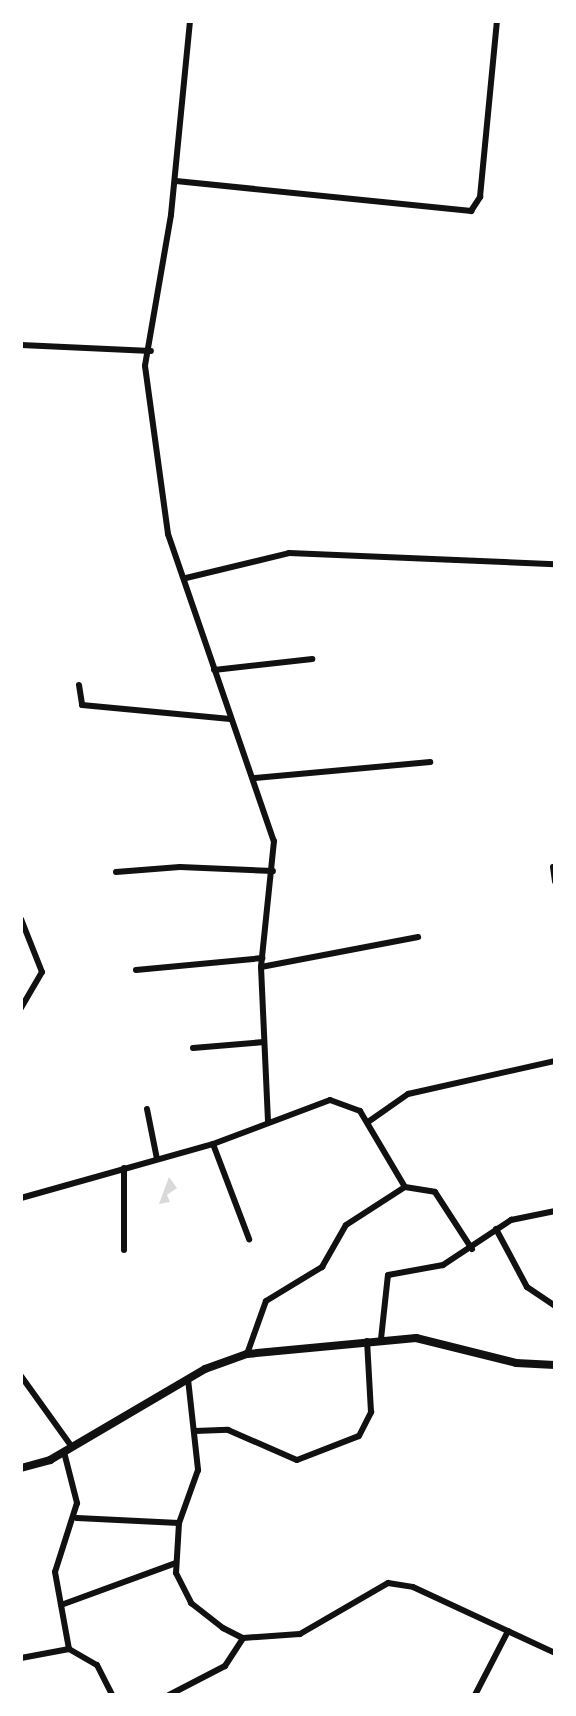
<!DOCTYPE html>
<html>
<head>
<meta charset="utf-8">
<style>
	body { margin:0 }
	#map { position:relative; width:576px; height:1716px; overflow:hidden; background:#fff; font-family:"Times New Roman",serif }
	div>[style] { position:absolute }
	.water>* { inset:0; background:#d9d9d9 }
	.minor>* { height:6px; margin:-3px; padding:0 3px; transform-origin:3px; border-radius:3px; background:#111 }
	.tertiary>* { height:8px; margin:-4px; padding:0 4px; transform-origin:4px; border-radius:4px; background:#111 }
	span { translate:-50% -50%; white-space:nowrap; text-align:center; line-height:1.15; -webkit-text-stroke:7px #fff; paint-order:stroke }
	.frame { position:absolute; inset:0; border:23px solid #fff; pointer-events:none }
</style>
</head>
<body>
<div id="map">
	<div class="water">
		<i style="clip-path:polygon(169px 1177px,177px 1188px,167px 1195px,170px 1202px,159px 1204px)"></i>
	</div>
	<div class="minor">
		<i style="left:190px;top:21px;width:195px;rotate:95.6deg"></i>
		<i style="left:171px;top:215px;width:153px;rotate:99.8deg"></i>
		<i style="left:145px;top:366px;width:170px;rotate:82.2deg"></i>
		<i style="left:168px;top:534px;width:325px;rotate:71deg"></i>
		<i style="left:274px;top:841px;width:127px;rotate:95.9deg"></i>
		<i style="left:261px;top:967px;width:155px;rotate:87.4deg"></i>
		<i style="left:176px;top:181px;width:297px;rotate:5.8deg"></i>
		<i style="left:471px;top:211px;width:17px;rotate:-57deg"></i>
		<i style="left:480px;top:197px;width:177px;rotate:-84.5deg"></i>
		<i style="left:21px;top:345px;width:130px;rotate:2.6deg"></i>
		<i style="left:186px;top:578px;width:106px;rotate:-13.6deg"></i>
		<i style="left:289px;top:553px;width:266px;rotate:2.4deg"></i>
		<i style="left:214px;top:670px;width:99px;rotate:-6.4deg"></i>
		<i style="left:79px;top:685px;width:20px;rotate:81deg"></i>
		<i style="left:82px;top:705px;width:149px;rotate:5.4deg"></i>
		<i style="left:255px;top:778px;width:176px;rotate:-5.2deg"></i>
		<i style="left:553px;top:867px;width:15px;rotate:82deg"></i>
		<i style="left:116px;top:872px;width:64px;rotate:-4.5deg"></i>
		<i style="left:180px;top:867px;width:93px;rotate:2.5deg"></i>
		<i style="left:21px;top:919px;width:57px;rotate:68.4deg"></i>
		<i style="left:42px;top:972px;width:42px;rotate:120.3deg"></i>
		<i style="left:261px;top:967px;width:160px;rotate:-10.8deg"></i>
		<i style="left:136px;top:970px;width:127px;rotate:-5.4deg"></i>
		<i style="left:193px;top:1048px;width:71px;rotate:-4.8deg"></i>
		<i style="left:147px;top:1109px;width:51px;rotate:78.7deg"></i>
		<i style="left:368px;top:1122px;width:49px;rotate:-35deg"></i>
		<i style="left:408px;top:1094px;width:151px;rotate:-12.7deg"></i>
		<i style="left:213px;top:1144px;width:102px;rotate:69.2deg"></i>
		<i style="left:124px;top:1168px;width:82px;rotate:90deg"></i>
		<i style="left:21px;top:1198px;width:199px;rotate:-15.7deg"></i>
		<i style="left:213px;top:1144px;width:125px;rotate:-20.6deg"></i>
		<i style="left:330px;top:1100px;width:32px;rotate:20deg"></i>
		<i style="left:360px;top:1111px;width:88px;rotate:59.4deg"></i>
		<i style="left:496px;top:1229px;width:66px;rotate:61.9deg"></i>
		<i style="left:527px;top:1287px;width:34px;rotate:34deg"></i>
		<i style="left:381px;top:1339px;width:64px;rotate:-83.8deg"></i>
		<i style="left:388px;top:1275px;width:56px;rotate:-10.3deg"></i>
		<i style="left:443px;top:1265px;width:82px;rotate:-33.5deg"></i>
		<i style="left:511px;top:1220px;width:45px;rotate:-11.6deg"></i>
		<i style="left:247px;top:1354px;width:56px;rotate:-70.3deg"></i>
		<i style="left:266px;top:1301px;width:66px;rotate:-31.3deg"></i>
		<i style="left:322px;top:1267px;width:48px;rotate:-60.3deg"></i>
		<i style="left:346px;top:1225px;width:70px;rotate:-32.8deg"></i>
		<i style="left:405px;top:1187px;width:30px;rotate:9deg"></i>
		<i style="left:435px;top:1192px;width:68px;rotate:57deg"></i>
		<i style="left:21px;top:1376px;width:87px;rotate:54.3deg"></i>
		<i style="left:188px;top:1379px;width:92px;rotate:83.7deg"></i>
		<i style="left:198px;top:1470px;width:56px;rotate:109.7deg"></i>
		<i style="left:179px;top:1523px;width:50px;rotate:93.4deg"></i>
		<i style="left:176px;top:1573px;width:34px;rotate:63deg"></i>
		<i style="left:191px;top:1603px;width:41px;rotate:38deg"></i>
		<i style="left:223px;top:1628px;width:22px;rotate:27deg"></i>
		<i style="left:243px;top:1638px;width:57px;rotate:-4deg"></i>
		<i style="left:300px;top:1634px;width:102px;rotate:-30.1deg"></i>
		<i style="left:388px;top:1583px;width:25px;rotate:9deg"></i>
		<i style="left:413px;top:1587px;width:157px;rotate:24.9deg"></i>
		<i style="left:195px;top:1431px;width:33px;rotate:-2deg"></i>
		<i style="left:228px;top:1430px;width:75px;rotate:23.5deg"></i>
		<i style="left:297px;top:1460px;width:66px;rotate:-21.2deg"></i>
		<i style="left:359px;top:1436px;width:27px;rotate:-63deg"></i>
		<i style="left:371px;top:1412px;width:71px;rotate:-93.2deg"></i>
		<i style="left:64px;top:1452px;width:53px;rotate:75.7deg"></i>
		<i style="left:77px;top:1503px;width:72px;rotate:107.7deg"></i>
		<i style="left:55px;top:1572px;width:78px;rotate:79.7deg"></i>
		<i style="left:77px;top:1518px;width:102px;rotate:2.8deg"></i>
		<i style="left:61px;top:1605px;width:122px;rotate:-20.1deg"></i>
		<i style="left:69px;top:1649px;width:32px;rotate:30deg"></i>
		<i style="left:97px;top:1665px;width:34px;rotate:63deg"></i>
		<i style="left:21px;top:1658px;width:49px;rotate:-10.6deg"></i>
		<i style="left:169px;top:1695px;width:63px;rotate:-27.4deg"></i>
		<i style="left:225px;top:1666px;width:33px;rotate:-57deg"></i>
		<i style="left:475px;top:1695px;width:72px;rotate:-62.7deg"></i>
	</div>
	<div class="tertiary">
		<i style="left:21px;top:1468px;width:30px;rotate:-15deg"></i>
		<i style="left:50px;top:1460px;width:180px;rotate:-30.4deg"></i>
		<i style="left:205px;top:1369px;width:45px;rotate:-19.7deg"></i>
		<i style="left:247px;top:1354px;width:170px;rotate:-5.4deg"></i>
		<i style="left:416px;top:1338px;width:103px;rotate:14deg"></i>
		<i style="left:516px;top:1363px;width:39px;rotate:3deg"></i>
	</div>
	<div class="frame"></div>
</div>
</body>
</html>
